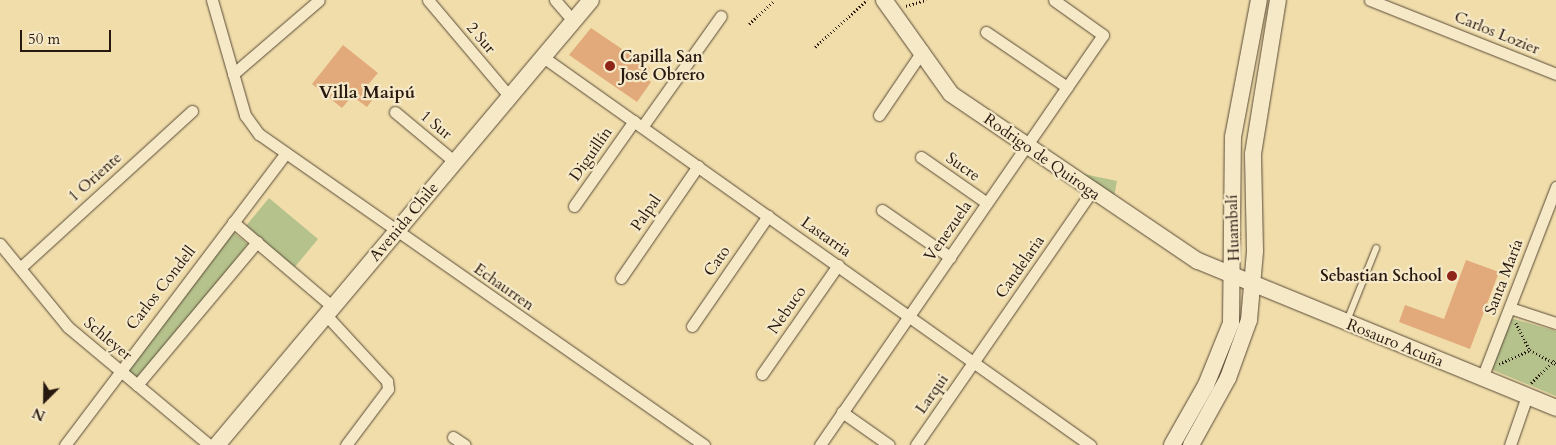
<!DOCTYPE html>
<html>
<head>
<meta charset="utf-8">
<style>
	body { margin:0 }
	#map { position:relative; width:1556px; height:445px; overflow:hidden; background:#f0ddaa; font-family:Cardo,serif }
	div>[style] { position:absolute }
	.green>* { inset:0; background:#b5c28c }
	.building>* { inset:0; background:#e2aa7a }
	.path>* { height:2.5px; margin-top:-1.25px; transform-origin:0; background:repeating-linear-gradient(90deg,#271810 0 1px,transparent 0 3.5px) }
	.roads { filter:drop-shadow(0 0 1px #594936) drop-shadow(0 0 1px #594936) }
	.lane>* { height:5.5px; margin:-2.75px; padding:0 2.75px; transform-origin:2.75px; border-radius:2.75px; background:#f5e9c8 }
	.street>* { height:11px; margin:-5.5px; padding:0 5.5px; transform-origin:5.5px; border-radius:5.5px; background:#f5e9c8 }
	.secondary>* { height:16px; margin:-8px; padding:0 8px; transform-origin:8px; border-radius:8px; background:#f5e9c8 }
	.dots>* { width:14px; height:14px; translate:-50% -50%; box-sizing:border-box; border:2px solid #f5e9c8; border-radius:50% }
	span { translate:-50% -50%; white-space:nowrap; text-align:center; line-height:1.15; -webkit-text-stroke:4.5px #f5e9c8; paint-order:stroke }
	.street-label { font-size:16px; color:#271810 }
	.poi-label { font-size:16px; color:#271810; font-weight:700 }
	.left { translate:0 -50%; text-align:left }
	.right { translate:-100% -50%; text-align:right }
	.neighbourhood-label { font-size:18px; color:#271810; font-weight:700 }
	.north { position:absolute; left:20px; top:375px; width:50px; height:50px; -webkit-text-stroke:4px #f5e9c8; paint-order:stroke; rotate:203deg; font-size:14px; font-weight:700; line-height:20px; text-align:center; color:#271810 }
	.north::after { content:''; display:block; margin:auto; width:18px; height:22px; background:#271810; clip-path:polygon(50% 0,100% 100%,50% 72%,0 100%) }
	.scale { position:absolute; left:20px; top:30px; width:91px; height:22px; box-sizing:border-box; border:2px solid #271810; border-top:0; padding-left:6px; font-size:15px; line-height:18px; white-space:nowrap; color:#271810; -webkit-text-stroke:4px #f5e9c8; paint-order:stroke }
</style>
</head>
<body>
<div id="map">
	<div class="green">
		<i style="clip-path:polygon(1079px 173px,1117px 181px,1114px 197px)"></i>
		<i style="clip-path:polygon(269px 198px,318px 239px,294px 268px,245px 227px)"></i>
		<i style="clip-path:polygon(233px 232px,248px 244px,139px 380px,128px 370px)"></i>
		<i style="clip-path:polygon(1507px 317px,1556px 331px,1556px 396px,1488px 368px)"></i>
	</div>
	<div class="building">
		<i style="clip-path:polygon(591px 28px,650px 68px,644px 77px,651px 82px,637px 102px,569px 55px)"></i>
		<i style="clip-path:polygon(343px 45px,378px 73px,366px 87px,376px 95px,367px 107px,352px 96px,342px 108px,312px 84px)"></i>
		<i style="clip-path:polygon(1466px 260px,1499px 272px,1470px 349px,1399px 322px,1405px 305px,1444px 319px)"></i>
	</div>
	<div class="path">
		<i style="left:906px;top:6px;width:21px;rotate:-17deg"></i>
		<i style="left:749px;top:24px;width:35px;rotate:-43deg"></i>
		<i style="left:815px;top:47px;width:70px;rotate:-42.1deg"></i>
		<i style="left:1516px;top:323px;width:30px;rotate:63deg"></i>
		<i style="left:1530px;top:350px;width:30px;rotate:28deg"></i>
		<i style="left:1499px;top:364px;width:34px;rotate:-24deg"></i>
		<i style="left:1531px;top:383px;width:35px;rotate:-44deg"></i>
	</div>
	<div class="roads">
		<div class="lane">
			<i style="left:1347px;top:321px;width:78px;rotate:-68.1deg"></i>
		</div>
		<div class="street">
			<i style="left:212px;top:0;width:120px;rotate:74deg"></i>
			<i style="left:245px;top:115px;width:24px;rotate:54deg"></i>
			<i style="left:259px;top:134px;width:543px;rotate:34.95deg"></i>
			<i style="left:428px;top:0;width:127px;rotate:49.8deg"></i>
			<i style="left:555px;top:0;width:28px;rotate:49deg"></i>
			<i style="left:1370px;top:0;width:200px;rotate:21.7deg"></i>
			<i style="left:986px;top:32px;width:98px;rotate:34.2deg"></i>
			<i style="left:543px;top:57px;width:671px;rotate:35.35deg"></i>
			<i style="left:233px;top:74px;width:113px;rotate:-40.7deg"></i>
			<i style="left:395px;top:112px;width:78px;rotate:39.8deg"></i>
			<i style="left:879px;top:115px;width:78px;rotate:-55.9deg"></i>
			<i style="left:642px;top:127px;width:136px;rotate:-54.6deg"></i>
			<i style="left:921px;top:157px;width:80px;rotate:34.9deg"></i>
			<i style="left:574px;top:206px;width:104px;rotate:-54.8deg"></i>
			<i style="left:882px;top:210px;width:83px;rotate:34.7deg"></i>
			<i style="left:233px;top:222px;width:131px;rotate:40.4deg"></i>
			<i style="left:0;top:244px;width:107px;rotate:50.7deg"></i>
			<i style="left:68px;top:327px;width:184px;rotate:39.9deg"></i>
			<i style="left:20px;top:268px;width:233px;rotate:-42.4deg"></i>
			<i style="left:621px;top:278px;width:136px;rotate:-55.5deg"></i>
			<i style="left:1510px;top:308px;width:48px;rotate:18.1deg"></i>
			<i style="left:326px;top:315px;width:90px;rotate:47.3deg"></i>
			<i style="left:387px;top:381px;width:8px;rotate:83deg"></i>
			<i style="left:388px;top:389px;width:70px;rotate:126.9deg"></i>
			<i style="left:692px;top:326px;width:134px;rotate:-55.4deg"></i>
			<i style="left:762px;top:374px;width:133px;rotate:-55.1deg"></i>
			<i style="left:1482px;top:378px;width:205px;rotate:-68.8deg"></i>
			<i style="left:137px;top:385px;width:187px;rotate:-50deg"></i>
			<i style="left:842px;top:412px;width:57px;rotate:35.1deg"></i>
			<i style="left:453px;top:437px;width:14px;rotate:34deg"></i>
			<i style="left:65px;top:445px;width:366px;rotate:-52.9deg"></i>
			<i style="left:820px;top:445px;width:498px;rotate:-55.4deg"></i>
			<i style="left:1103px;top:35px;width:60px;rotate:-144.5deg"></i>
			<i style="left:916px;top:445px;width:309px;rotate:-55.3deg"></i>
			<i style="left:1510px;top:445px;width:52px;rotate:-70.9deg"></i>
		</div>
		<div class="secondary">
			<i style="left:884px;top:0;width:115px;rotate:54.5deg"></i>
			<i style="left:951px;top:94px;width:298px;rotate:34.1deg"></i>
			<i style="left:1198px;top:261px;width:387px;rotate:22.3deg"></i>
			<i style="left:217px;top:445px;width:581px;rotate:-49.95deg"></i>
			<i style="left:1172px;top:445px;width:69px;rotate:-60.5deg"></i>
			<i style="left:1206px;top:385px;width:67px;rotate:-68deg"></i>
			<i style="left:1231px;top:323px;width:186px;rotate:-89.4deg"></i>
			<i style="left:1233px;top:137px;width:139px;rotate:-79.3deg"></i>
			<i style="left:1191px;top:445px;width:77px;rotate:-61.1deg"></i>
			<i style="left:1228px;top:378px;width:62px;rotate:-70.1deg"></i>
			<i style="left:1249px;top:320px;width:69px;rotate:-85deg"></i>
			<i style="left:1255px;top:251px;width:97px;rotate:-91.2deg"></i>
			<i style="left:1253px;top:154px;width:156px;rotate:-80.8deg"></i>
		</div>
	</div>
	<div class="dots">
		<i style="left:610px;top:66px;background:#8f2418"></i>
		<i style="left:1452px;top:276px;background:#8f2418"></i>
	</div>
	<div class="street-label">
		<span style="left:1497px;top:33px;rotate:22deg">Carlos Lozier</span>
		<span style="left:481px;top:38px;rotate:50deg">2 Sur</span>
		<span style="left:436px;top:125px;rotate:40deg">1 Sur</span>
		<span style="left:591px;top:154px;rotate:-55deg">Diguillín</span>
		<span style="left:1042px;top:157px;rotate:35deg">Rodrigo de Quiroga</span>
		<span style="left:963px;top:167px;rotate:35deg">Sucre</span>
		<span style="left:95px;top:177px;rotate:-42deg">1 Oriente</span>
		<span style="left:646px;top:213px;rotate:-55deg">Palpal</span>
		<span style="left:404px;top:222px;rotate:-50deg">Avenida Chile</span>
		<span style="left:1233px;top:228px;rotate:-92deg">Huambalí</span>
		<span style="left:948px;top:231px;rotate:-55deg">Venezuela</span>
		<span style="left:826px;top:237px;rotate:35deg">Lastarria</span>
		<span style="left:717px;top:261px;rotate:-55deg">Cato</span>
		<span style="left:1020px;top:267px;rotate:-55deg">Candelaria</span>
		<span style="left:1504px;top:277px;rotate:-69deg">Santa María</span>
		<span style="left:504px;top:287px;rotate:35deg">Echaurren</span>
		<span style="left:161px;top:288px;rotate:-52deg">Carlos Condell</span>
		<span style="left:787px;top:310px;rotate:-55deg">Nebuco</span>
		<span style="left:108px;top:339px;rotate:40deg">Schleyer</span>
		<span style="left:1395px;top:343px;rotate:22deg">Rosauro Acuña</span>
		<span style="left:932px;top:394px;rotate:-55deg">Larqui</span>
	</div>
	<div class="poi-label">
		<span class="left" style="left:620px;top:66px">Capilla San<br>José Obrero</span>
		<span class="right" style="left:1442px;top:276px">Sebastian School</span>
	</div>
	<div class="neighbourhood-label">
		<span style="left:367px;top:93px">Villa Maipú</span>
	</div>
	<div class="north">N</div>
	<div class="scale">50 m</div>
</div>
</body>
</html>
